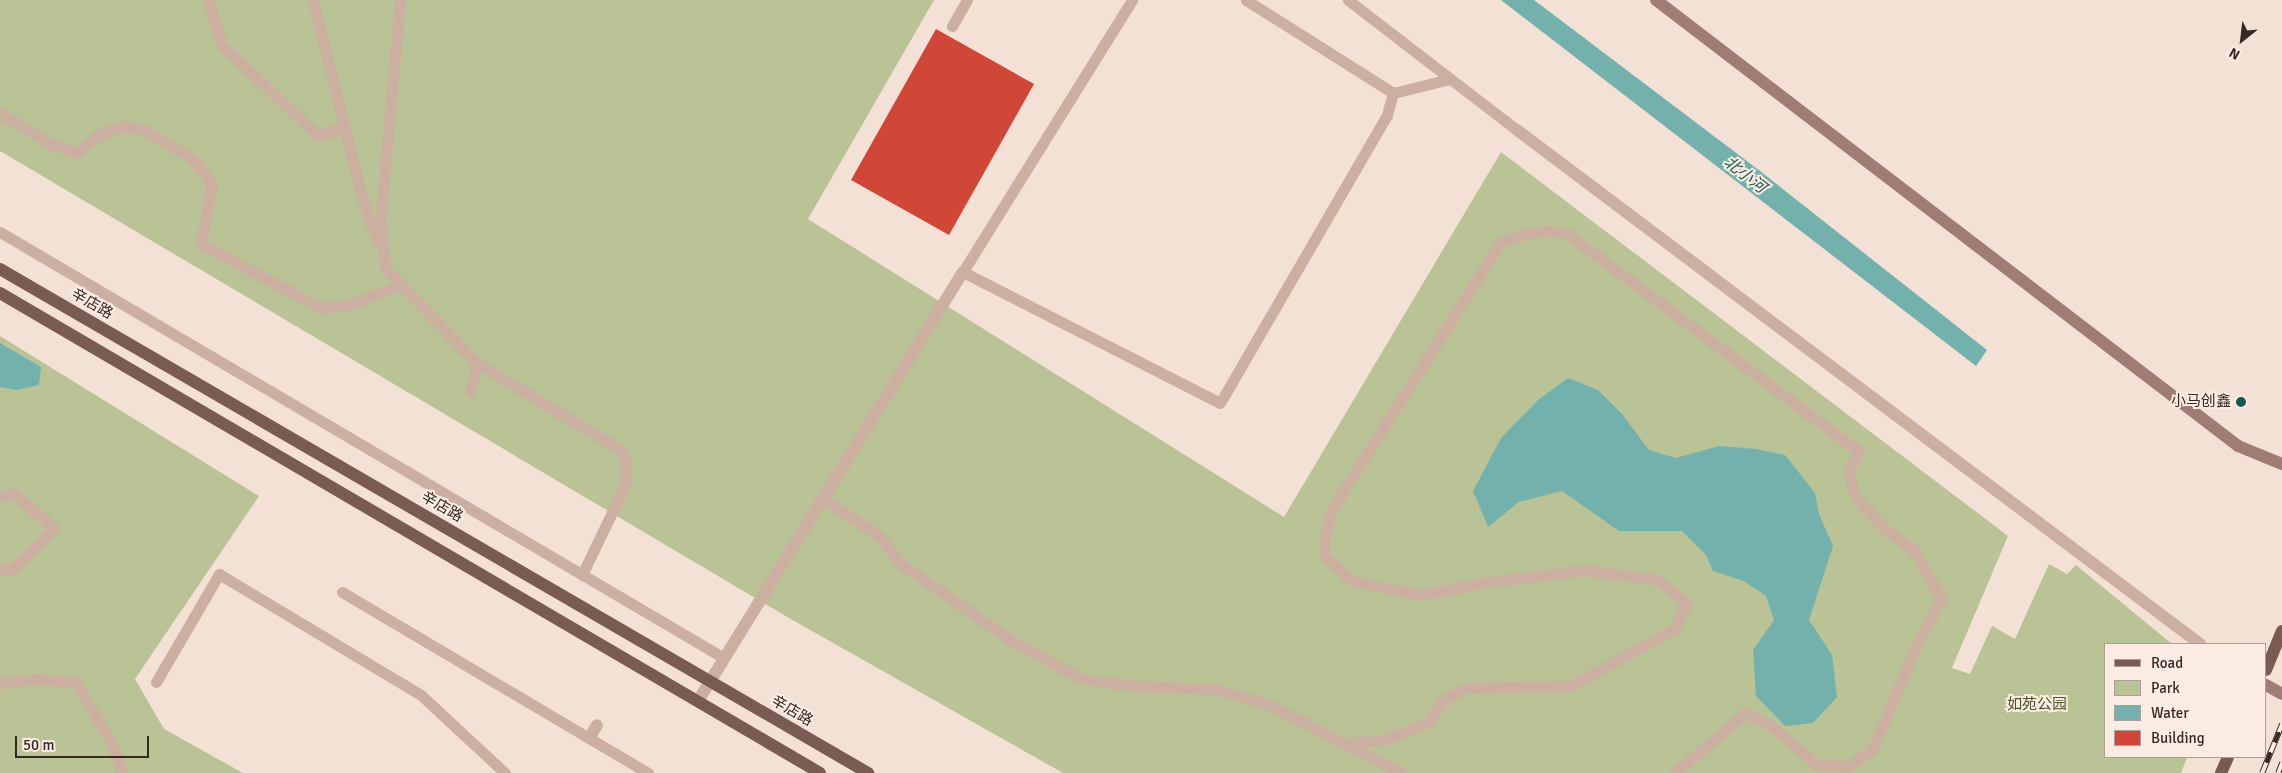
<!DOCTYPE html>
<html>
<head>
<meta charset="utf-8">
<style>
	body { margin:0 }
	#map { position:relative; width:2282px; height:773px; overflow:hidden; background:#f3e1d6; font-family:Signika,"Noto Sans SC",sans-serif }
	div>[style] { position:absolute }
	.green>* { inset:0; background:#bac395 }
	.water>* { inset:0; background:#73b2ac }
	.building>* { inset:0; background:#d04637 }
	.lane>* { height:11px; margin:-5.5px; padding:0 5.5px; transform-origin:5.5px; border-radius:5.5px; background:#cbafa1 }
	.street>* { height:12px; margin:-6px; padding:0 6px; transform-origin:6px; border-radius:6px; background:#cbafa1 }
	.secondary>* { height:12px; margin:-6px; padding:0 6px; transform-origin:6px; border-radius:6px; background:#9f7d73 }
	.primary>* { height:12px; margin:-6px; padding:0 6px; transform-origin:6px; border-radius:6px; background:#795b54 }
	.rail>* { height:5.5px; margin-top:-2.75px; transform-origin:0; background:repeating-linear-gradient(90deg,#faece2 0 11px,#352825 0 22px); box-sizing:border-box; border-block:1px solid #352825 }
	.dots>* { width:14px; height:14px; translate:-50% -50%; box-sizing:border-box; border:2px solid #faece2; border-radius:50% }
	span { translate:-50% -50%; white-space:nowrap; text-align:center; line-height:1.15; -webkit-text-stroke:4px #faece2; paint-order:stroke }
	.street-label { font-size:15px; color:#352825 }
	.poi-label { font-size:15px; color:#352825 }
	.right { translate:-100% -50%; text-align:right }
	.park-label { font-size:15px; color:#4b5527 }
	.water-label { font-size:16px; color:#175954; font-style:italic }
	.legend { position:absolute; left:2104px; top:643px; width:162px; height:115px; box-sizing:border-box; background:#faece2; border:1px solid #ab9e96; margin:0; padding:6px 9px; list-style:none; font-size:15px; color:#352825 }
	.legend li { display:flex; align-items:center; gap:10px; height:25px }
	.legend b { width:25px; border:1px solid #ab9e96 }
	.north { position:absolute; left:2217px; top:15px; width:50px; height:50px; -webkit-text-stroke:4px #faece2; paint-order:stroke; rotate:209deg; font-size:14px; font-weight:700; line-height:20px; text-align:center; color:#352825 }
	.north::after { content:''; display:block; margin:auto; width:18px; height:22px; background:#352825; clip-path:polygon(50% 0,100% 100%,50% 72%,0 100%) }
	.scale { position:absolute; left:15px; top:736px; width:134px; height:22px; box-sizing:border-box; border:2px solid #352825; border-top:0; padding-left:6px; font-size:15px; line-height:18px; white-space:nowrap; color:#352825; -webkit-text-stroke:4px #faece2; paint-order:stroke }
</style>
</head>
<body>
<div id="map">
	<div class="green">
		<i style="clip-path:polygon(0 0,934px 0,808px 219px,1284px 517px,1501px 152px,2008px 536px,1952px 668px,1970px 674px,1992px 626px,2015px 639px,2049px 564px,2067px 574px,2076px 565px,2172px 644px,2106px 644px,2106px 757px,2187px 757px,2181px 773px,1063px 773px,789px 618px,0 151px)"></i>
		<i style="clip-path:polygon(0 336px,259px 496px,135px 679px,164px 729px,243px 773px,0 773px)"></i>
	</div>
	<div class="water">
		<i style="clip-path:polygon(1501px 0,1534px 0,1760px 171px,1987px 350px,1976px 366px)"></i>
		<i style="clip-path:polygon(0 343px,41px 367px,39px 385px,17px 390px,0 387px)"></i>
		<i style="clip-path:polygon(1568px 378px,1598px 390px,1622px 414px,1649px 450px,1676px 458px,1719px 446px,1756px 449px,1785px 455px,1815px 493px,1819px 514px,1833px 546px,1809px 620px,1832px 655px,1837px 697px,1813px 723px,1785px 726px,1756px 696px,1753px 650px,1774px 620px,1766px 596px,1744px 581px,1713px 571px,1706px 555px,1682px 531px,1619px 531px,1562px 491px,1519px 502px,1488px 527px,1473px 491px,1501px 438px,1538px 400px)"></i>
	</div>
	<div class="building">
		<i style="clip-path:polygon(936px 29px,1034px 84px,949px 235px,851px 180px)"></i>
	</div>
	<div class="lane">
		<i style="left:208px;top:0;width:47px;rotate:72.7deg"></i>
		<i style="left:222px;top:45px;width:132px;rotate:43.5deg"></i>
		<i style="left:318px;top:136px;width:29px;rotate:-20deg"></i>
		<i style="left:313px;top:0;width:207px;rotate:76deg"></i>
		<i style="left:363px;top:201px;width:43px;rotate:71.1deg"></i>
		<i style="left:400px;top:0;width:224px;rotate:95.1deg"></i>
		<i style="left:380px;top:223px;width:46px;rotate:82.6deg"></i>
		<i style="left:386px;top:269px;width:131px;rotate:45.9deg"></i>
		<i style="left:477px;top:363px;width:29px;rotate:104deg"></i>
		<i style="left:1132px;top:0;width:320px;rotate:121.9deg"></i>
		<i style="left:963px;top:272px;width:288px;rotate:27deg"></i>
		<i style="left:1220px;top:403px;width:333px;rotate:-59.9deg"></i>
		<i style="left:1387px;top:115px;width:23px;rotate:-75deg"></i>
		<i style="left:1393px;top:93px;width:59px;rotate:-13.8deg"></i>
		<i style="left:1246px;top:0;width:174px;rotate:32.3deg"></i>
		<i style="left:1348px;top:0;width:213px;rotate:37.6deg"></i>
		<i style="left:952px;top:26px;width:30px;rotate:-60deg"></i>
		<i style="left:0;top:113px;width:60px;rotate:31.3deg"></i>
		<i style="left:51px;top:144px;width:28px;rotate:19deg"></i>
		<i style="left:77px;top:153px;width:28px;rotate:-39deg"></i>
		<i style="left:99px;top:135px;width:26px;rotate:-21deg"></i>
		<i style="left:123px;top:126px;width:21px;rotate:11deg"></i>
		<i style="left:144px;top:130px;width:57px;rotate:30.6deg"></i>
		<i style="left:193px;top:159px;width:32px;rotate:54deg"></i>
		<i style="left:212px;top:185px;width:60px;rotate:100.6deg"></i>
		<i style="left:201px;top:244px;width:136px;rotate:28.1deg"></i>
		<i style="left:321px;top:308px;width:27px;rotate:-6deg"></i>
		<i style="left:348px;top:305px;width:56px;rotate:-21deg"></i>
		<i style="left:0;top:232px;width:840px;rotate:30.47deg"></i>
		<i style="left:477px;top:363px;width:166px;rotate:31.2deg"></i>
		<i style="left:619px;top:449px;width:12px;rotate:59deg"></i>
		<i style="left:625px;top:459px;width:24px;rotate:88deg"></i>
		<i style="left:626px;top:483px;width:102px;rotate:115.6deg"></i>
		<i style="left:0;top:497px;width:15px;rotate:-16deg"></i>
		<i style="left:14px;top:493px;width:53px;rotate:41.2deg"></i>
		<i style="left:54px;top:528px;width:58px;rotate:135deg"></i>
		<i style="left:13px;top:569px;width:13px;rotate:180deg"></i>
		<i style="left:823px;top:499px;width:63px;rotate:32.7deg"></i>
		<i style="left:876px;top:533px;width:40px;rotate:51deg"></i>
		<i style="left:901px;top:564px;width:135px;rotate:34.7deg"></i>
		<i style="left:1012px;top:641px;width:80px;rotate:28.5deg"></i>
		<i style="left:1082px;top:679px;width:53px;rotate:7.5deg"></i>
		<i style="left:1135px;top:686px;width:81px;rotate:2.1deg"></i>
		<i style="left:1216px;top:689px;width:56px;rotate:16.5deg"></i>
		<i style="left:1270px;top:705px;width:148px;rotate:27.3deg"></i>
		<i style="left:342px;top:592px;width:356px;rotate:30.6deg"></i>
		<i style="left:156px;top:682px;width:125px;rotate:-59.7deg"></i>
		<i style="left:219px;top:574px;width:235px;rotate:30.9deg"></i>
		<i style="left:421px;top:695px;width:115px;rotate:42.9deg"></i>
		<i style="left:0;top:683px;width:38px;rotate:-6deg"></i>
		<i style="left:38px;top:679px;width:37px;rotate:5deg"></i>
		<i style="left:75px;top:682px;width:70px;rotate:59deg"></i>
		<i style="left:111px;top:742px;width:33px;rotate:70deg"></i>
		<i style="left:1347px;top:743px;width:38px;rotate:-5deg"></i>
		<i style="left:1385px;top:740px;width:48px;rotate:-22.2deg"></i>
		<i style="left:1429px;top:722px;width:26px;rotate:-58deg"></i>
		<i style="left:1443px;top:700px;width:26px;rotate:-28deg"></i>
		<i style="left:1466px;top:688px;width:104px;rotate:-1.1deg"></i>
		<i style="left:1570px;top:686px;width:119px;rotate:-28.7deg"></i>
		<i style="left:1674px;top:629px;width:29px;rotate:-63deg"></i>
		<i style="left:1687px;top:603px;width:37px;rotate:-142deg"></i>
		<i style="left:1658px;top:580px;width:73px;rotate:-172.1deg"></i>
		<i style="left:1586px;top:570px;width:105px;rotate:172.9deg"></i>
		<i style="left:1482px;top:583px;width:62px;rotate:168.9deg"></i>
		<i style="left:1421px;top:595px;width:70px;rotate:-168.5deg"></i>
		<i style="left:1352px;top:581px;width:37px;rotate:-137deg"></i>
		<i style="left:1325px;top:556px;width:17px;rotate:-93deg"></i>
		<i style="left:1324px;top:539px;width:31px;rotate:-75deg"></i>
		<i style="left:1332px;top:509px;width:316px;rotate:-57.7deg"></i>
		<i style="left:1501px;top:242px;width:28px;rotate:-19deg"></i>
		<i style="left:1527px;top:233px;width:21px;rotate:-5deg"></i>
		<i style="left:1548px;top:231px;width:18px;rotate:6deg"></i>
		<i style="left:1566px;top:233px;width:365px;rotate:36.7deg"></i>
		<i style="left:1859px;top:451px;width:24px;rotate:118deg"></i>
		<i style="left:1848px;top:472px;width:27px;rotate:73deg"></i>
		<i style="left:1856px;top:498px;width:45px;rotate:46.8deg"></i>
		<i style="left:1887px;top:531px;width:33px;rotate:35deg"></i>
		<i style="left:1914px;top:550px;width:56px;rotate:61.1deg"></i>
		<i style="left:1941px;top:599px;width:56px;rotate:117.5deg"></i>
		<i style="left:1915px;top:649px;width:108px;rotate:113deg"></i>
		<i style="left:1873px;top:748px;width:30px;rotate:143deg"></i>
		<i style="left:1849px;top:766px;width:33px;rotate:-177deg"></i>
		<i style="left:1816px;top:764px;width:57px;rotate:-139.3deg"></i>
		<i style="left:1773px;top:727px;width:31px;rotate:-153deg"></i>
		<i style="left:1745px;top:713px;width:92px;rotate:139.4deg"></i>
	</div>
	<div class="street">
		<i style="left:1517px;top:130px;width:855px;rotate:36.96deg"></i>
		<i style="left:698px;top:701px;width:504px;rotate:-58.3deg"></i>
		<i style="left:589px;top:738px;width:15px;rotate:-58deg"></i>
	</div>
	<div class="secondary">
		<i style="left:1656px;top:0;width:733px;rotate:37.46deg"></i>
		<i style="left:2238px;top:446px;width:48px;rotate:22.2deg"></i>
		<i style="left:2266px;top:685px;width:18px;rotate:29deg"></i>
	</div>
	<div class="primary">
		<i style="left:0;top:269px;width:1004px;rotate:30.14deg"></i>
		<i style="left:0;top:293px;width:950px;rotate:30.34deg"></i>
		<i style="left:2266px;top:670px;width:42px;rotate:-67.7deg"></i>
		<i style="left:2221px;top:773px;width:17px;rotate:-66deg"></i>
	</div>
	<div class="rail">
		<i style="left:2262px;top:773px;width:53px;rotate:-67.8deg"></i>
		<i style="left:2278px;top:773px;width:11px;rotate:-68deg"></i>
	</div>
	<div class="dots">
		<i style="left:2241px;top:402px;background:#175954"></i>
	</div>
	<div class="street-label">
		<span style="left:92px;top:304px;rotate:30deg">辛店路</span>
		<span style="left:442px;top:507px;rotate:30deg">辛店路</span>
		<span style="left:792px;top:711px;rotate:30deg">辛店路</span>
	</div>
	<div class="poi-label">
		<span class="right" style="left:2231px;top:402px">小马创鑫</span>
	</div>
	<div class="park-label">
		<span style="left:2037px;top:705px">如苑公园</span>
	</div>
	<div class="water-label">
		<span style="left:1745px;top:175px;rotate:38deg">北小河</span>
	</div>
	<ul class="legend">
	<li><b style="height:6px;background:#795b54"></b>Road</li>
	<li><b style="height:14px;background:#bac395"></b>Park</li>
	<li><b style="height:14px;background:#73b2ac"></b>Water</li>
	<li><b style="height:14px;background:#d04637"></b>Building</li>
	</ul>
	<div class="north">N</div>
	<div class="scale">50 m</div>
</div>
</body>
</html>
